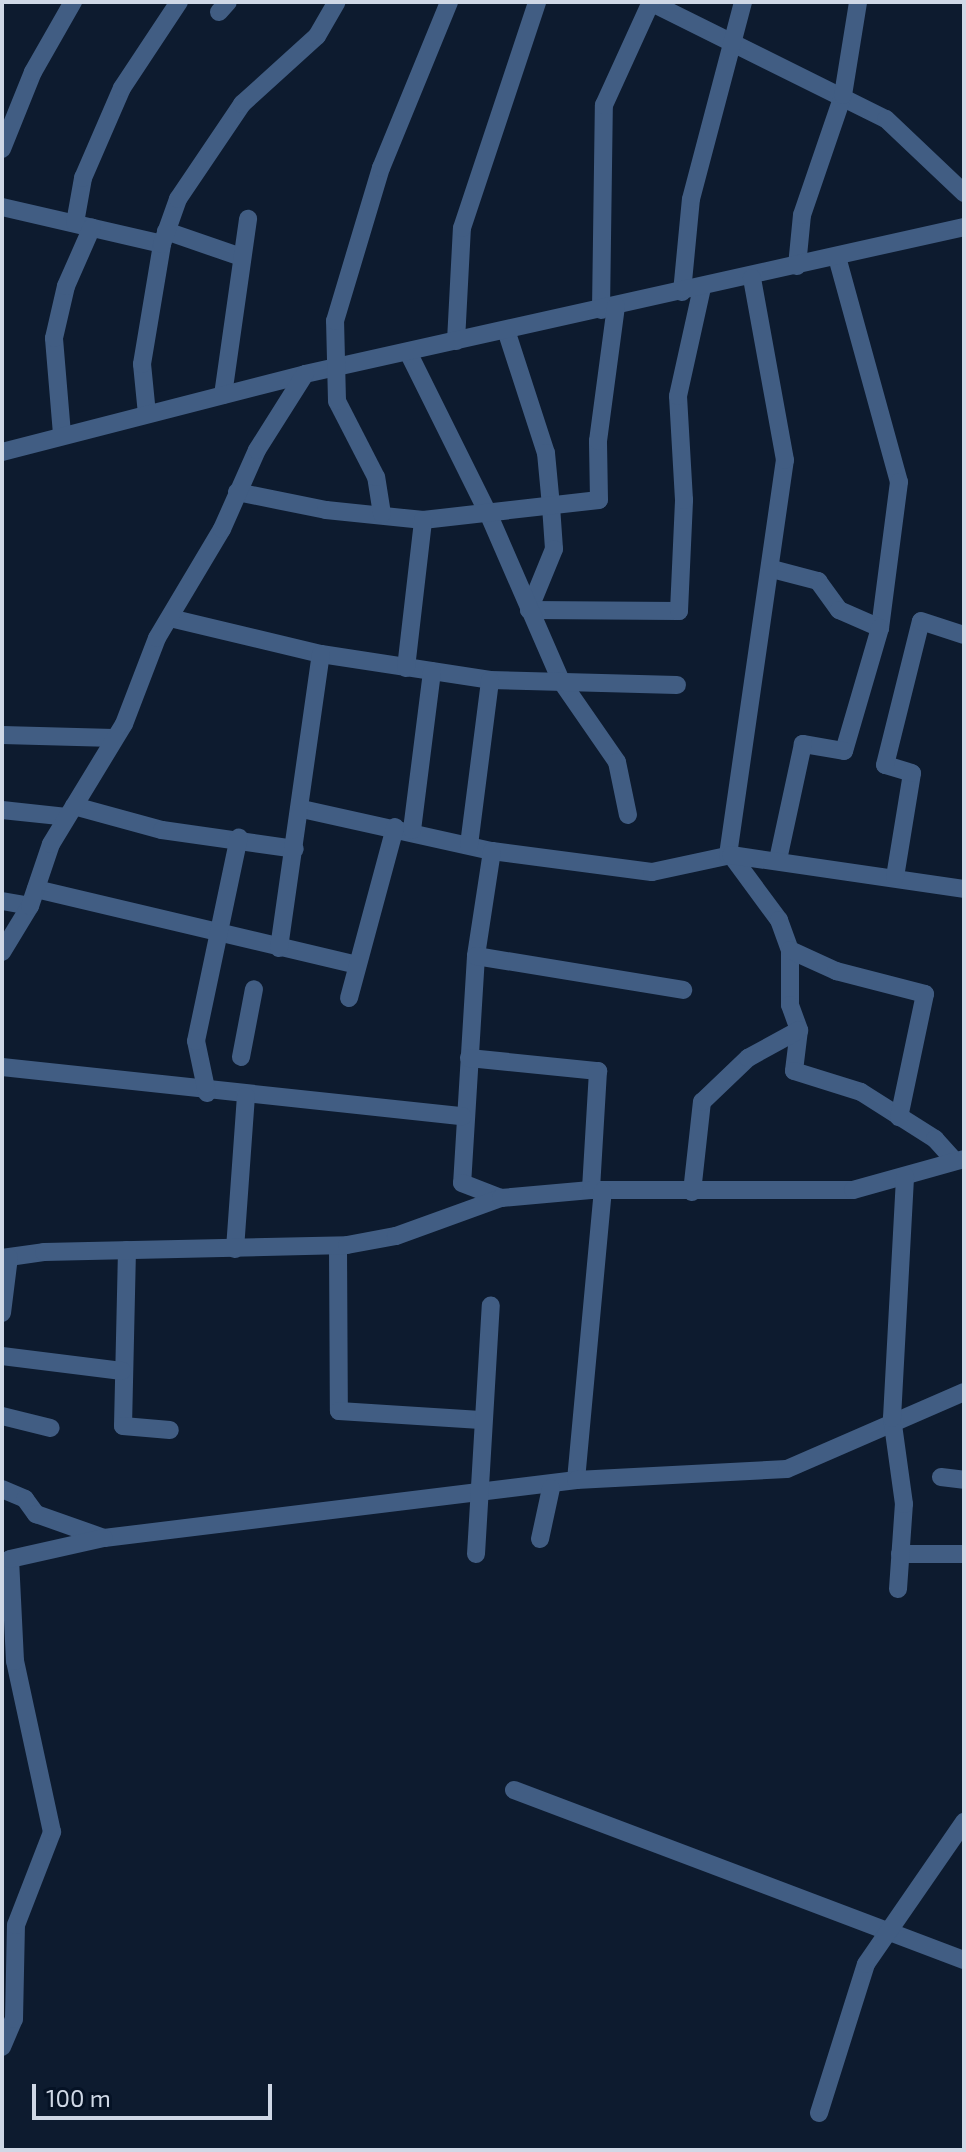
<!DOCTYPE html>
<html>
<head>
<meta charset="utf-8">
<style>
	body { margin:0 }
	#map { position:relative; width:966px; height:2152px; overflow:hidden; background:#0d1b2f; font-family:"Exo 2",sans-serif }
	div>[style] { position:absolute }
	.street>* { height:18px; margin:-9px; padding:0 9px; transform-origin:9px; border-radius:9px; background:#415d83 }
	span { translate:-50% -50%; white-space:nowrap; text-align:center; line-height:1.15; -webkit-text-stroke:8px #051225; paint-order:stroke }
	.frame { position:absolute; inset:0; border:4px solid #cfd8e6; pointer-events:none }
	.scale { position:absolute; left:32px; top:2084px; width:240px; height:36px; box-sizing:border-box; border:4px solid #cfd8e6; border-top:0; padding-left:10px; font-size:24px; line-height:28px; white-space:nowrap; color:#cfd8e6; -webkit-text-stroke:6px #051225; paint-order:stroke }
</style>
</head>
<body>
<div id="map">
	<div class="street">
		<i style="left:650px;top:2px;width:263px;rotate:26.4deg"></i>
		<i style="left:886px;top:119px;width:108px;rotate:43.5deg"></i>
		<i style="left:219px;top:12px;width:13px;rotate:-48deg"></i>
		<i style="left:2px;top:149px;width:83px;rotate:-68.1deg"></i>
		<i style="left:33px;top:72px;width:81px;rotate:-60.3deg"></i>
		<i style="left:2px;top:207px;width:164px;rotate:13deg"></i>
		<i style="left:75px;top:223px;width:46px;rotate:-79.9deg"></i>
		<i style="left:83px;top:178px;width:98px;rotate:-66.6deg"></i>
		<i style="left:122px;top:88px;width:103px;rotate:-56.5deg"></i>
		<i style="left:166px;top:231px;width:79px;rotate:19.1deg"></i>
		<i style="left:837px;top:257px;width:233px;rotate:74.6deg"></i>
		<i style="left:899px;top:482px;width:147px;rotate:97.4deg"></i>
		<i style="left:797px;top:266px;width:51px;rotate:-84.4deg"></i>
		<i style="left:802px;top:215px;width:127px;rotate:-71.1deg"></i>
		<i style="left:843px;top:95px;width:94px;rotate:-80.8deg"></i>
		<i style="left:682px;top:292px;width:93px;rotate:-84.5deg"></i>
		<i style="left:691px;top:199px;width:204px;rotate:-75.2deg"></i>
		<i style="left:601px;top:310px;width:205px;rotate:-89.2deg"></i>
		<i style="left:604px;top:105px;width:113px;rotate:-65.5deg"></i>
		<i style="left:506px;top:330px;width:129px;rotate:72deg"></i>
		<i style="left:546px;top:453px;width:53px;rotate:84.6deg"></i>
		<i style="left:551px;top:506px;width:43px;rotate:86deg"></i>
		<i style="left:554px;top:549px;width:66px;rotate:112.3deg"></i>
		<i style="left:529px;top:610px;width:150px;rotate:0.4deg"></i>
		<i style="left:679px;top:611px;width:111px;rotate:-87.4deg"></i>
		<i style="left:684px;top:500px;width:104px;rotate:-93.3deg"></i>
		<i style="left:678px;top:396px;width:111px;rotate:-77.5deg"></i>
		<i style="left:456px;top:341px;width:113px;rotate:-87deg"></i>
		<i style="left:462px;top:228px;width:238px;rotate:-71.6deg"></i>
		<i style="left:408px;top:352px;width:180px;rotate:63.6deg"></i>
		<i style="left:488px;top:513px;width:183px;rotate:66.5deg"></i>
		<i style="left:561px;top:681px;width:98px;rotate:55.3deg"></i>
		<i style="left:617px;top:762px;width:54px;rotate:78.3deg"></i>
		<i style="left:223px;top:395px;width:178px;rotate:-81.9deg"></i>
		<i style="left:147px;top:414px;width:50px;rotate:-95.7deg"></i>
		<i style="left:142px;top:364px;width:122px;rotate:-80.5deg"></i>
		<i style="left:162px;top:244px;width:48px;rotate:-70.4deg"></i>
		<i style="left:178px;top:199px;width:115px;rotate:-56deg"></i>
		<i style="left:242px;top:104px;width:101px;rotate:-42.2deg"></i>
		<i style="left:317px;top:36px;width:39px;rotate:-60deg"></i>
		<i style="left:62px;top:434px;width:96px;rotate:-94.8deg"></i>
		<i style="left:54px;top:338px;width:53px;rotate:-77deg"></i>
		<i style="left:66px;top:286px;width:64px;rotate:-66.2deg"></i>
		<i style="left:2px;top:452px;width:313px;rotate:-14.4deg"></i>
		<i style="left:305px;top:374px;width:675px;rotate:-12.57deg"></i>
		<i style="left:237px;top:492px;width:91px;rotate:11.4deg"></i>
		<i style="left:326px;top:510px;width:98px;rotate:5.9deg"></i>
		<i style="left:423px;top:520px;width:177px;rotate:-6.5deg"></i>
		<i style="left:599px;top:500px;width:59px;rotate:-91deg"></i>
		<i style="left:598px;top:441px;width:136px;rotate:-82.4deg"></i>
		<i style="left:382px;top:514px;width:37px;rotate:-99deg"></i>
		<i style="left:376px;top:477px;width:85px;rotate:-117.2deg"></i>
		<i style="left:337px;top:401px;width:80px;rotate:-91.4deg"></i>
		<i style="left:335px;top:321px;width:160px;rotate:-73.3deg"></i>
		<i style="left:381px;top:168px;width:179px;rotate:-67.7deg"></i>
		<i style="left:772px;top:569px;width:48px;rotate:14.6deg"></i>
		<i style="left:818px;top:581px;width:36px;rotate:54deg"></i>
		<i style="left:839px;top:610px;width:45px;rotate:23.7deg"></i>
		<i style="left:880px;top:628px;width:128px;rotate:106.3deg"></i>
		<i style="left:844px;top:751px;width:42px;rotate:-170.3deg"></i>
		<i style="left:803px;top:744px;width:119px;rotate:102.2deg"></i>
		<i style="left:170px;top:618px;width:155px;rotate:13.4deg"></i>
		<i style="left:321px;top:654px;width:171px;rotate:8.7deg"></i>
		<i style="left:490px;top:680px;width:187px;rotate:1.5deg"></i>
		<i style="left:406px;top:668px;width:149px;rotate:-83.4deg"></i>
		<i style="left:2px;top:735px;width:112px;rotate:1.5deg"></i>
		<i style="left:74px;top:806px;width:91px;rotate:15.3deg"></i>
		<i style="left:162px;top:830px;width:134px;rotate:8.1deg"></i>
		<i style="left:302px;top:809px;width:195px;rotate:12.5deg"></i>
		<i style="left:492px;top:851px;width:161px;rotate:7.5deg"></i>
		<i style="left:652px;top:872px;width:81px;rotate:-12.1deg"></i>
		<i style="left:731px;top:855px;width:81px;rotate:53.6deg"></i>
		<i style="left:779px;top:920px;width:32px;rotate:70deg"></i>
		<i style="left:790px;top:950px;width:55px;rotate:90deg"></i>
		<i style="left:790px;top:1005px;width:27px;rotate:70deg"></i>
		<i style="left:799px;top:1030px;width:41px;rotate:97deg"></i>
		<i style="left:794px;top:1071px;width:70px;rotate:17.4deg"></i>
		<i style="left:861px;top:1092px;width:88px;rotate:32.4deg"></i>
		<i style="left:935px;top:1139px;width:28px;rotate:48deg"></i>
		<i style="left:2px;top:810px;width:65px;rotate:6.1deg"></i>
		<i style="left:412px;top:830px;width:160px;rotate:-82.8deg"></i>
		<i style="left:469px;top:845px;width:166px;rotate:-82.7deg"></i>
		<i style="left:492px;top:851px;width:106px;rotate:98.7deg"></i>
		<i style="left:476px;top:956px;width:227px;rotate:93.5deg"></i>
		<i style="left:462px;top:1183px;width:42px;rotate:21deg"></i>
		<i style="left:728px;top:855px;width:399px;rotate:-81.8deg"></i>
		<i style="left:785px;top:460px;width:185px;rotate:-100.3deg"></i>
		<i style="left:731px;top:855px;width:235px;rotate:8.3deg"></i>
		<i style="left:895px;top:877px;width:105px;rotate:-80.7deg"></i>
		<i style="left:912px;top:773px;width:28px;rotate:-163deg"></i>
		<i style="left:885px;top:765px;width:148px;rotate:-76deg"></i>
		<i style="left:921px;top:621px;width:45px;rotate:18deg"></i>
		<i style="left:36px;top:889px;width:327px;rotate:13.3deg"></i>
		<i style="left:2px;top:901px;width:28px;rotate:10deg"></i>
		<i style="left:279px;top:948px;width:297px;rotate:-81.9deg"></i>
		<i style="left:790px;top:950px;width:51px;rotate:24.5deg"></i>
		<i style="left:836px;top:971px;width:92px;rotate:14.5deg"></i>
		<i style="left:925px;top:994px;width:126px;rotate:101.9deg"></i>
		<i style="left:2px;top:952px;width:54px;rotate:-58.7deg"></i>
		<i style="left:30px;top:906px;width:65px;rotate:-71.3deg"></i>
		<i style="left:51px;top:844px;width:140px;rotate:-58.7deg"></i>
		<i style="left:124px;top:724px;width:92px;rotate:-69deg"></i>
		<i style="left:157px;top:638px;width:127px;rotate:-59.2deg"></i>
		<i style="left:222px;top:529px;width:86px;rotate:-66.1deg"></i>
		<i style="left:257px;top:450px;width:90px;rotate:-57.7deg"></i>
		<i style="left:476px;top:956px;width:210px;rotate:9.3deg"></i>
		<i style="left:349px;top:998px;width:177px;rotate:-74.9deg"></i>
		<i style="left:241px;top:1057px;width:69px;rotate:-79.2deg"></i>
		<i style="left:469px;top:1058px;width:130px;rotate:5.8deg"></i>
		<i style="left:598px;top:1071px;width:119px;rotate:93.4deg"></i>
		<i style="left:2px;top:1067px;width:463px;rotate:6.1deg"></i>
		<i style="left:207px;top:1093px;width:53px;rotate:-101.9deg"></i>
		<i style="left:196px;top:1041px;width:208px;rotate:-78.1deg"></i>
		<i style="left:692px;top:1192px;width:91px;rotate:-83.7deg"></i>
		<i style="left:702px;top:1102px;width:64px;rotate:-43.7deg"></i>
		<i style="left:748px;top:1058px;width:58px;rotate:-28.8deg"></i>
		<i style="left:338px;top:1246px;width:165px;rotate:89.7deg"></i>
		<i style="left:339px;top:1411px;width:142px;rotate:3.6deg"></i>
		<i style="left:235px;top:1249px;width:153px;rotate:-85.9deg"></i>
		<i style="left:127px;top:1250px;width:176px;rotate:91.3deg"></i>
		<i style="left:123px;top:1426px;width:47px;rotate:4.9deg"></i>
		<i style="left:2px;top:1258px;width:42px;rotate:-8.1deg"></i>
		<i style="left:44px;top:1252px;width:303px;rotate:-1.3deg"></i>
		<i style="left:347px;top:1245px;width:50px;rotate:-10.4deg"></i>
		<i style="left:396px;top:1236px;width:112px;rotate:-19.9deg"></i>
		<i style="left:501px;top:1198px;width:90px;rotate:-5.1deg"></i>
		<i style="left:591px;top:1190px;width:262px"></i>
		<i style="left:853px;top:1190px;width:115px;rotate:-15.6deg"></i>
		<i style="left:2px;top:1313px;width:56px;rotate:-82.9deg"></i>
		<i style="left:2px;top:1356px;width:121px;rotate:7.1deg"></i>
		<i style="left:2px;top:1416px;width:50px;rotate:13.8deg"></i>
		<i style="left:941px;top:1477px;width:23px;rotate:7deg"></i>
		<i style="left:576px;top:1480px;width:290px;rotate:-84.7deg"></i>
		<i style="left:2px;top:1489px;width:25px;rotate:23deg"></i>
		<i style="left:25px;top:1499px;width:19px;rotate:54deg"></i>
		<i style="left:36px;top:1514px;width:72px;rotate:19.4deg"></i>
		<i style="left:104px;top:1538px;width:476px;rotate:-7deg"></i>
		<i style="left:576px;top:1480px;width:211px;rotate:-3deg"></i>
		<i style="left:787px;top:1469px;width:193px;rotate:-23.5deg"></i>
		<i style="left:540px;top:1539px;width:52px;rotate:-77.8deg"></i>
		<i style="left:476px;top:1554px;width:249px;rotate:-86.6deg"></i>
		<i style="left:900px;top:1554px;width:64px"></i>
		<i style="left:898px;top:1589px;width:85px;rotate:-86deg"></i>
		<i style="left:904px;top:1504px;width:87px;rotate:-97.9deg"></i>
		<i style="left:892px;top:1418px;width:242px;rotate:-86.9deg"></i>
		<i style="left:514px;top:1790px;width:481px;rotate:20.7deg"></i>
		<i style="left:2px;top:2047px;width:30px;rotate:-67deg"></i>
		<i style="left:14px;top:2019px;width:94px;rotate:-88.8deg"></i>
		<i style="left:16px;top:1925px;width:100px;rotate:-68.8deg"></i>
		<i style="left:52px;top:1832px;width:175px;rotate:-102.2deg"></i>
		<i style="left:15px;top:1661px;width:102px;rotate:-92.8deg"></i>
		<i style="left:10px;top:1559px;width:96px;rotate:-12.6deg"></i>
		<i style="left:819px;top:2113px;width:156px;rotate:-72.5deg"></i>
		<i style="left:866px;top:1964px;width:173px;rotate:-55.4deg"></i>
	</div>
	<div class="frame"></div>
	<div class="scale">100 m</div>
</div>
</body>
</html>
